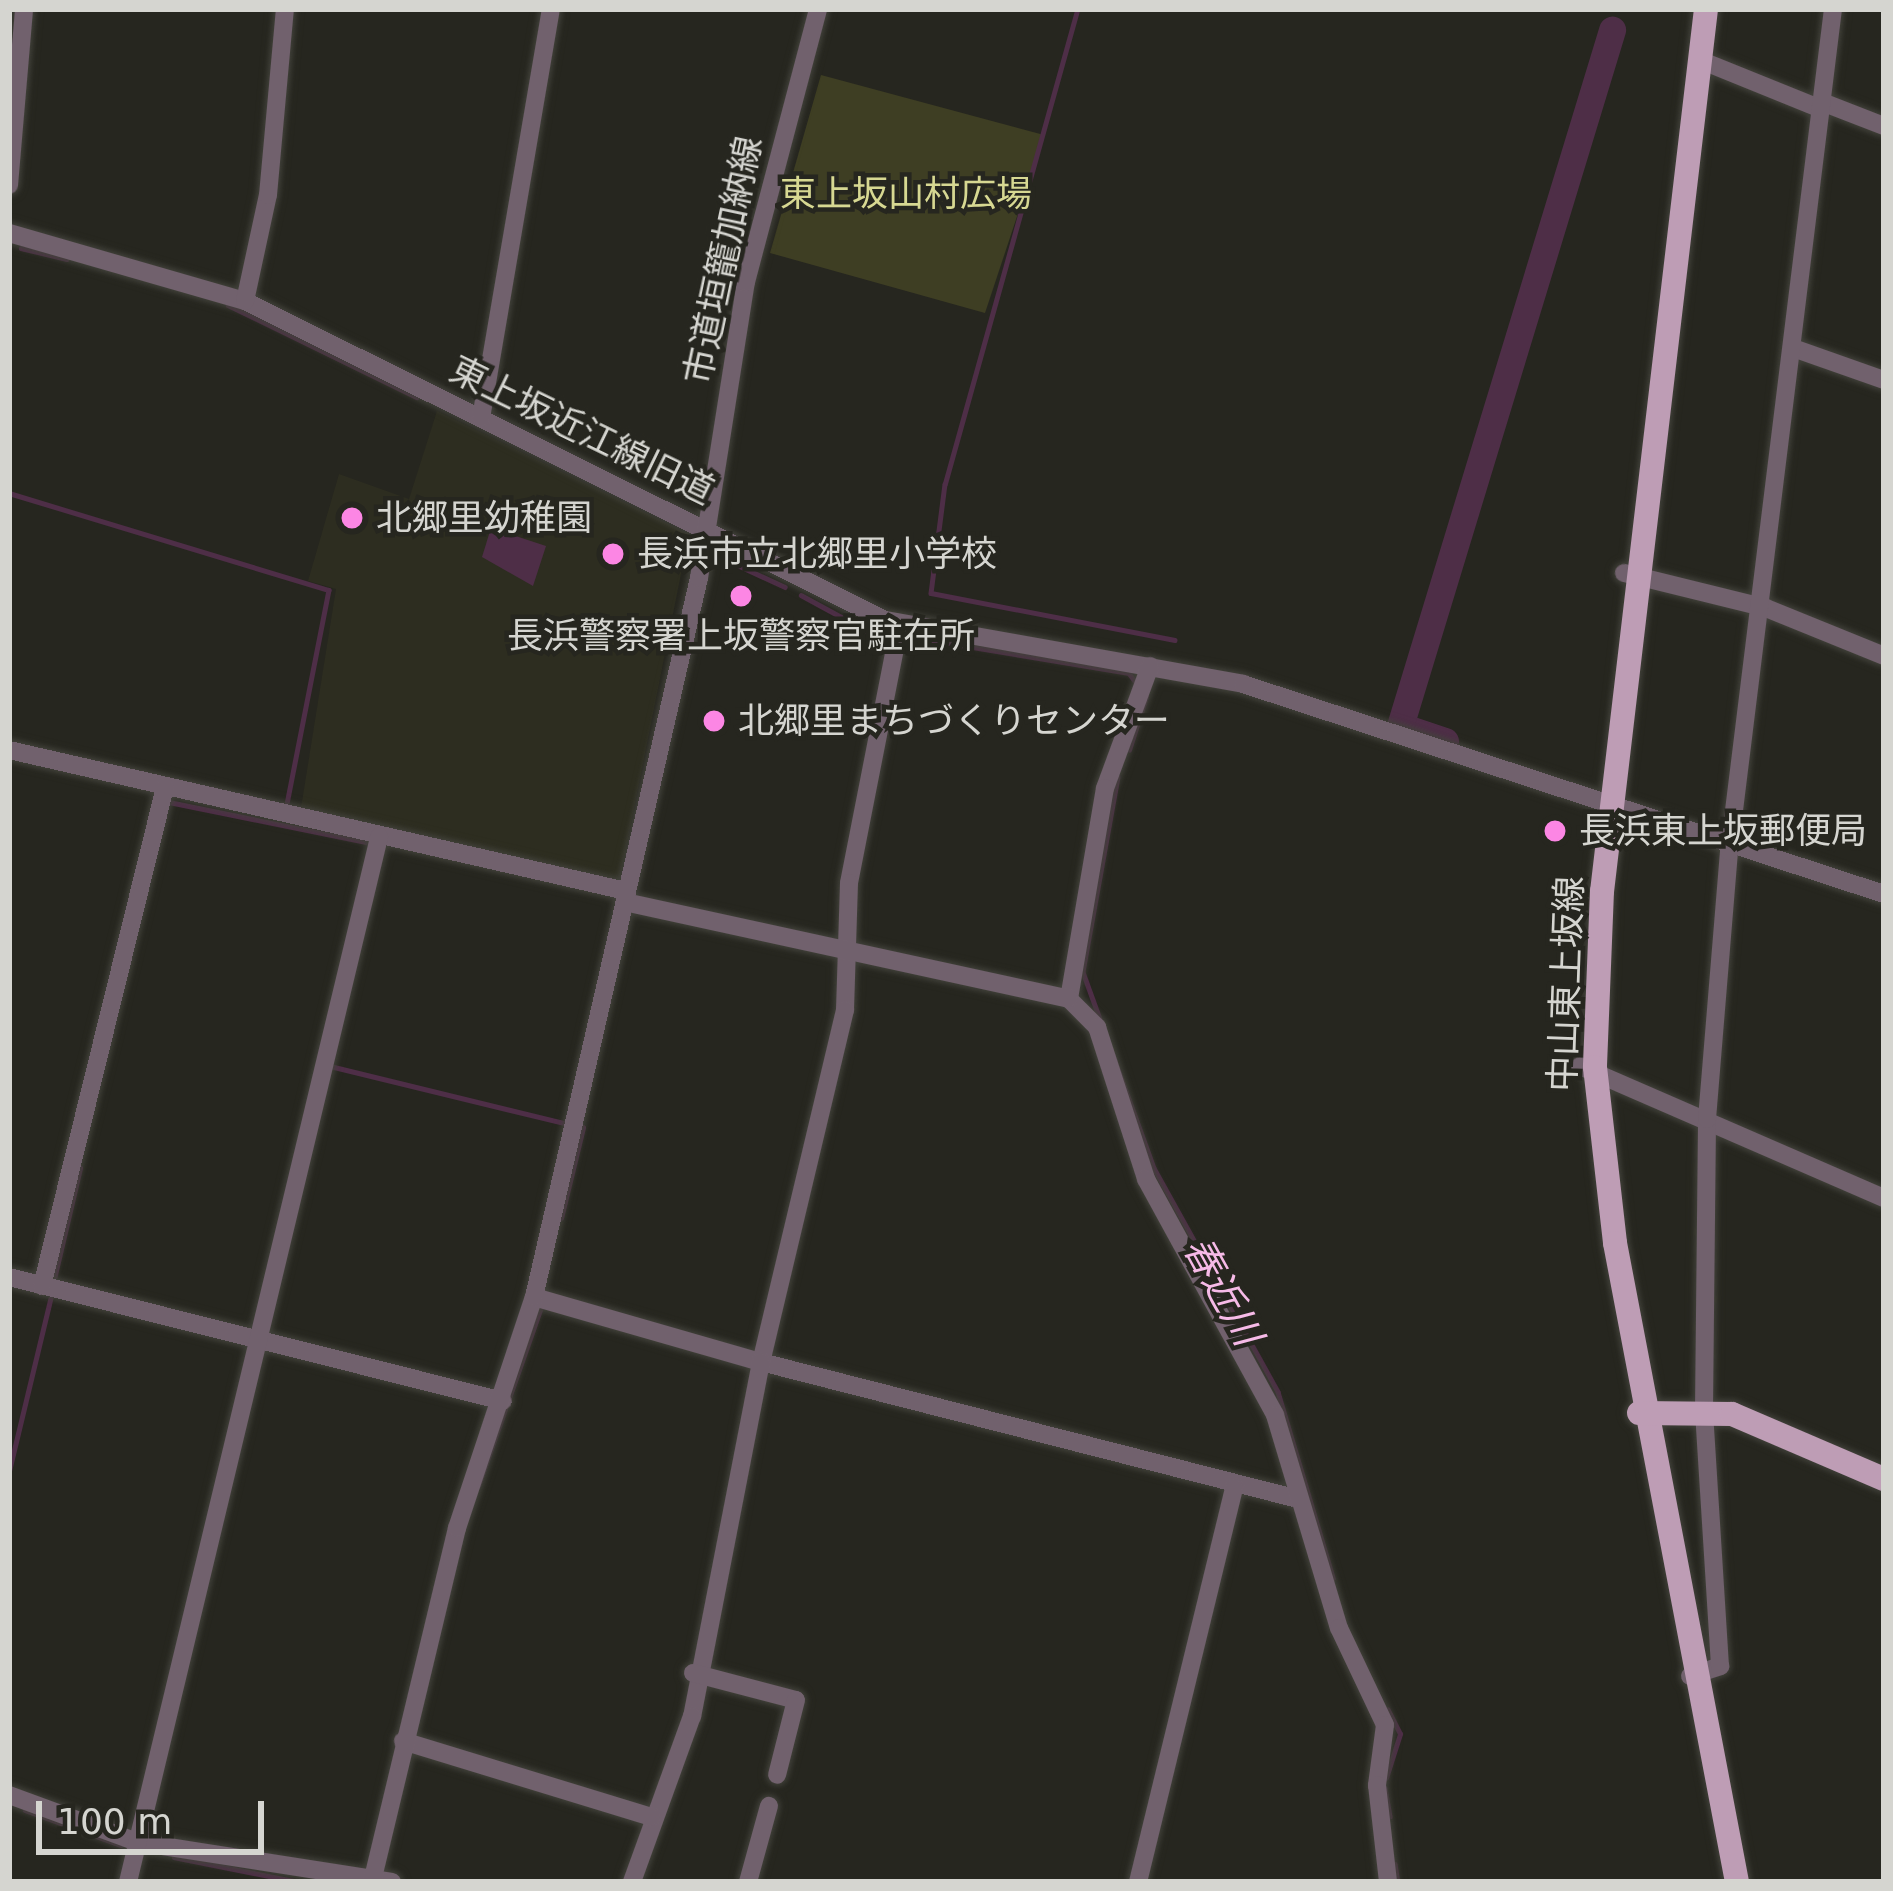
<!DOCTYPE html>
<html>
<head>
<meta charset="utf-8">
<style>
	body { margin:0 }
	#map { position:relative; width:1893px; height:1891px; overflow:hidden; background:#26261f; font-family:"DejaVu Sans","Noto Sans JP",sans-serif }
	div>[style] { position:absolute }
	.built>* { inset:0; background:#2d2d20 }
	.green>* { inset:0; background:#3e3e23 }
	.water>* { inset:0; background:#4e2e47 }
	.stream>* { height:4.5px; margin:-2.25px; padding:0 2.25px; transform-origin:2.25px; border-radius:2.25px; background:#4e2e47 }
	.river>* { height:27px; margin:-13.5px; padding:0 13.5px; transform-origin:13.5px; border-radius:13.5px; background:#4e2e47 }
	.roads { filter:drop-shadow(0 0 3px #42423b) drop-shadow(0 0 3px #42423b) }
	.minor>* { height:18px; margin:-9px; padding:0 9px; transform-origin:9px; border-radius:9px; background:#71616d }
	.major>* { height:24px; margin:-12px; padding:0 12px; transform-origin:12px; border-radius:12px; background:#be9db5 }
	.dots>* { width:33px; height:33px; translate:-50% -50%; box-sizing:border-box; border:6px solid #26261f; border-radius:50% }
	span { translate:-50% -50%; white-space:nowrap; text-align:center; line-height:1.15; -webkit-text-stroke:9px #26261f; paint-order:stroke }
	.park-label { font-size:36px; color:#d7d892 }
	.street-label { font-size:36px; color:#d5d5d0 }
	.poi-label { font-size:36px; color:#d5d5d0 }
	.left { translate:0 -50%; text-align:left }
	.water-label { font-size:39px; color:#f6bae7; font-style:italic }
	.frame { position:absolute; inset:0; border:12px solid #d5d5d0; pointer-events:none }
	.scale { position:absolute; left:36px; top:1801px; width:228px; height:54px; box-sizing:border-box; border:6px solid #d5d5d0; border-top:0; padding-left:15px; font-size:36px; line-height:42px; white-space:nowrap; color:#d5d5d0; -webkit-text-stroke:9px #26261f; paint-order:stroke }
</style>
</head>
<body>
<div id="map">
	<div class="built">
		<i style="clip-path:polygon(437px 411px,689px 534px,619px 883px,301px 808px,336px 589px,308px 581px,339px 474px,409px 499px)"></i>
	</div>
	<div class="green">
		<i style="clip-path:polygon(821px 75px,1044px 135px,985px 313px,770px 253px)"></i>
	</div>
	<div class="water">
		<i style="clip-path:polygon(491px 528px,546px 546px,533px 586px,482px 557px)"></i>
	</div>
	<div class="stream">
		<i style="left:1078px;top:9px;width:493px;rotate:105.6deg"></i>
		<i style="left:945px;top:484px;width:110px;rotate:97.3deg"></i>
		<i style="left:931px;top:593px;width:248px;rotate:10.9deg"></i>
		<i style="left:21px;top:248px;width:47px;rotate:13.4deg"></i>
		<i style="left:228px;top:305px;width:210px;rotate:26deg"></i>
		<i style="left:9px;top:493px;width:334px;rotate:16.9deg"></i>
		<i style="left:329px;top:590px;width:218px;rotate:101.1deg"></i>
		<i style="left:733px;top:563px;width:57px;rotate:24.8deg"></i>
		<i style="left:801px;top:595px;width:77px;rotate:28.6deg"></i>
		<i style="left:906px;top:636px;width:226px;rotate:9.4deg"></i>
		<i style="left:1129px;top:673px;width:14px;rotate:54deg"></i>
		<i style="left:1129px;top:750px;width:56px;rotate:-72.2deg"></i>
		<i style="left:1118px;top:777px;width:198px;rotate:100.2deg"></i>
		<i style="left:1083px;top:972px;width:208px;rotate:70.1deg"></i>
		<i style="left:1154px;top:1168px;width:256px;rotate:61deg"></i>
		<i style="left:1278px;top:1392px;width:194px;rotate:73.5deg"></i>
		<i style="left:169px;top:802px;width:206px;rotate:11.5deg"></i>
		<i style="left:330px;top:1066px;width:241px;rotate:13.7deg"></i>
		<i style="left:561px;top:1218px;width:93px;rotate:-76.3deg"></i>
		<i style="left:54px;top:1279px;width:114px;rotate:-76.8deg"></i>
		<i style="left:9px;top:1471px;width:180px;rotate:-76.5deg"></i>
		<i style="left:478px;top:1486px;width:190px;rotate:-70.6deg"></i>
		<i style="left:1386px;top:1778px;width:46px;rotate:-72.3deg"></i>
		<i style="left:1400px;top:1734px;width:27px;rotate:-117deg"></i>
		<i style="left:1385px;top:1788px;width:29px;rotate:80deg"></i>
		<i style="left:25px;top:1810px;width:102px;rotate:20deg"></i>
		<i style="left:174px;top:1857px;width:127px;rotate:11.3deg"></i>
		<i style="left:1395px;top:1864px;width:18px;rotate:81deg"></i>
	</div>
	<div class="river">
		<i style="left:1445px;top:741px;width:47px;rotate:-161.6deg"></i>
		<i style="left:1400px;top:726px;width:728px;rotate:-73.06deg"></i>
	</div>
	<div class="roads">
		<div class="minor">
			<i style="left:1700px;top:60px;width:131px;rotate:22deg"></i>
			<i style="left:1822px;top:102px;width:66px;rotate:21.2deg"></i>
			<i style="left:9px;top:185px;width:177px;rotate:-85.1deg"></i>
			<i style="left:9px;top:233px;width:246px;rotate:16.1deg"></i>
			<i style="left:245px;top:301px;width:715px;rotate:26.49deg"></i>
			<i style="left:885px;top:620px;width:364px;rotate:10.1deg"></i>
			<i style="left:1243px;top:684px;width:675px;rotate:18.14deg"></i>
			<i style="left:245px;top:301px;width:108px;rotate:-77.8deg"></i>
			<i style="left:268px;top:195px;width:187px;rotate:-84.8deg"></i>
			<i style="left:1793px;top:348px;width:96px;rotate:19.4deg"></i>
			<i style="left:481px;top:418px;width:415px;rotate:-80.3deg"></i>
			<i style="left:1624px;top:573px;width:146px;rotate:13.8deg"></i>
			<i style="left:1766px;top:608px;width:127px;rotate:22.1deg"></i>
			<i style="left:900px;top:623px;width:265px;rotate:101.1deg"></i>
			<i style="left:849px;top:883px;width:127px;rotate:91.8deg"></i>
			<i style="left:845px;top:1010px;width:362px;rotate:103.4deg"></i>
			<i style="left:761px;top:1362px;width:550px;rotate:14.31deg"></i>
			<i style="left:1150px;top:666px;width:130px;rotate:110.2deg"></i>
			<i style="left:1105px;top:788px;width:214px;rotate:99.7deg"></i>
			<i style="left:1069px;top:999px;width:40px;rotate:45deg"></i>
			<i style="left:1097px;top:1027px;width:160px;rotate:72.1deg"></i>
			<i style="left:1146px;top:1179px;width:269px;rotate:61.3deg"></i>
			<i style="left:1275px;top:1415px;width:222px;rotate:73.3deg"></i>
			<i style="left:1339px;top:1628px;width:107px;rotate:64.6deg"></i>
			<i style="left:1385px;top:1725px;width:61px;rotate:97.6deg"></i>
			<i style="left:1377px;top:1785px;width:98px;rotate:83.5deg"></i>
			<i style="left:9px;top:750px;width:633px;rotate:12.87deg"></i>
			<i style="left:625px;top:902px;width:454px;rotate:12.3deg"></i>
			<i style="left:1580px;top:1066px;width:331px;rotate:23.5deg"></i>
			<i style="left:9px;top:1277px;width:509px;rotate:14.09deg"></i>
			<i style="left:42px;top:1286px;width:514px;rotate:-76.15deg"></i>
			<i style="left:534px;top:1297px;width:236px;rotate:16deg"></i>
			<i style="left:761px;top:1362px;width:361px;rotate:101deg"></i>
			<i style="left:692px;top:1716px;width:177px;rotate:109.9deg"></i>
			<i style="left:693px;top:1673px;width:106px;rotate:14.7deg"></i>
			<i style="left:796px;top:1700px;width:77px;rotate:104.2deg"></i>
			<i style="left:1690px;top:1676px;width:32px;rotate:-18deg"></i>
			<i style="left:1720px;top:1666px;width:257px;rotate:-93.6deg"></i>
			<i style="left:1704px;top:1409px;width:290px;rotate:-89.4deg"></i>
			<i style="left:1707px;top:1119px;width:269px;rotate:-85.3deg"></i>
			<i style="left:1729px;top:851px;width:848px;rotate:-82.96deg"></i>
			<i style="left:403px;top:1741px;width:259px;rotate:17deg"></i>
			<i style="left:9px;top:1795px;width:136px;rotate:20.2deg"></i>
			<i style="left:137px;top:1842px;width:258px;rotate:8.9deg"></i>
			<i style="left:128px;top:1882px;width:1075px;rotate:-76.49deg"></i>
			<i style="left:372px;top:1882px;width:364px;rotate:-76.5deg"></i>
			<i style="left:457px;top:1528px;width:243px;rotate:-71.6deg"></i>
			<i style="left:534px;top:1297px;width:738px;rotate:-77.08deg"></i>
			<i style="left:699px;top:578px;width:300px;rotate:-81deg"></i>
			<i style="left:746px;top:282px;width:282px;rotate:-75.2deg"></i>
			<i style="left:748px;top:1882px;width:79px;rotate:-74.6deg"></i>
			<i style="left:1138px;top:1882px;width:406px;rotate:-76.3deg"></i>
		</div>
		<div class="major">
			<i style="left:1706px;top:9px;width:888px;rotate:96.72deg"></i>
			<i style="left:1602px;top:891px;width:176px;rotate:92.3deg"></i>
			<i style="left:1595px;top:1067px;width:177px;rotate:83.5deg"></i>
			<i style="left:1615px;top:1243px;width:651px;rotate:79.19deg"></i>
			<i style="left:1639px;top:1413px;width:93px;rotate:0.6deg"></i>
			<i style="left:1732px;top:1414px;width:165px;rotate:23.2deg"></i>
		</div>
	</div>
	<div class="dots">
		<i style="left:352px;top:518px;background:#fc86e4"></i>
		<i style="left:613px;top:554px;background:#fc86e4"></i>
		<i style="left:741px;top:596px;background:#fc86e4"></i>
		<i style="left:714px;top:721px;background:#fc86e4"></i>
		<i style="left:1555px;top:831px;background:#fc86e4"></i>
	</div>
	<div class="park-label">
		<span style="left:906px;top:194px">東上坂山村広場</span>
	</div>
	<div class="street-label">
		<span style="left:723px;top:260px;rotate:-78deg">市道垣籠加納線</span>
		<span style="left:582px;top:430px;rotate:26deg">東上坂近江線旧道</span>
		<span style="left:1566px;top:984px;rotate:-88deg">中山東上坂線</span>
	</div>
	<div class="poi-label">
		<span class="left" style="left:376px;top:518px">北郷里幼稚園</span>
		<span class="left" style="left:637px;top:554px">長浜市立北郷里小学校</span>
		<span style="left:741px;top:636px">長浜警察署上坂警察官駐在所</span>
		<span class="left" style="left:738px;top:721px">北郷里まちづくりセンター</span>
		<span class="left" style="left:1579px;top:831px">長浜東上坂郵便局</span>
	</div>
	<div class="water-label">
		<span style="left:1222px;top:1291px;rotate:61deg">春近川</span>
	</div>
	<div class="frame"></div>
	<div class="scale">100 m</div>
</div>
</body>
</html>
